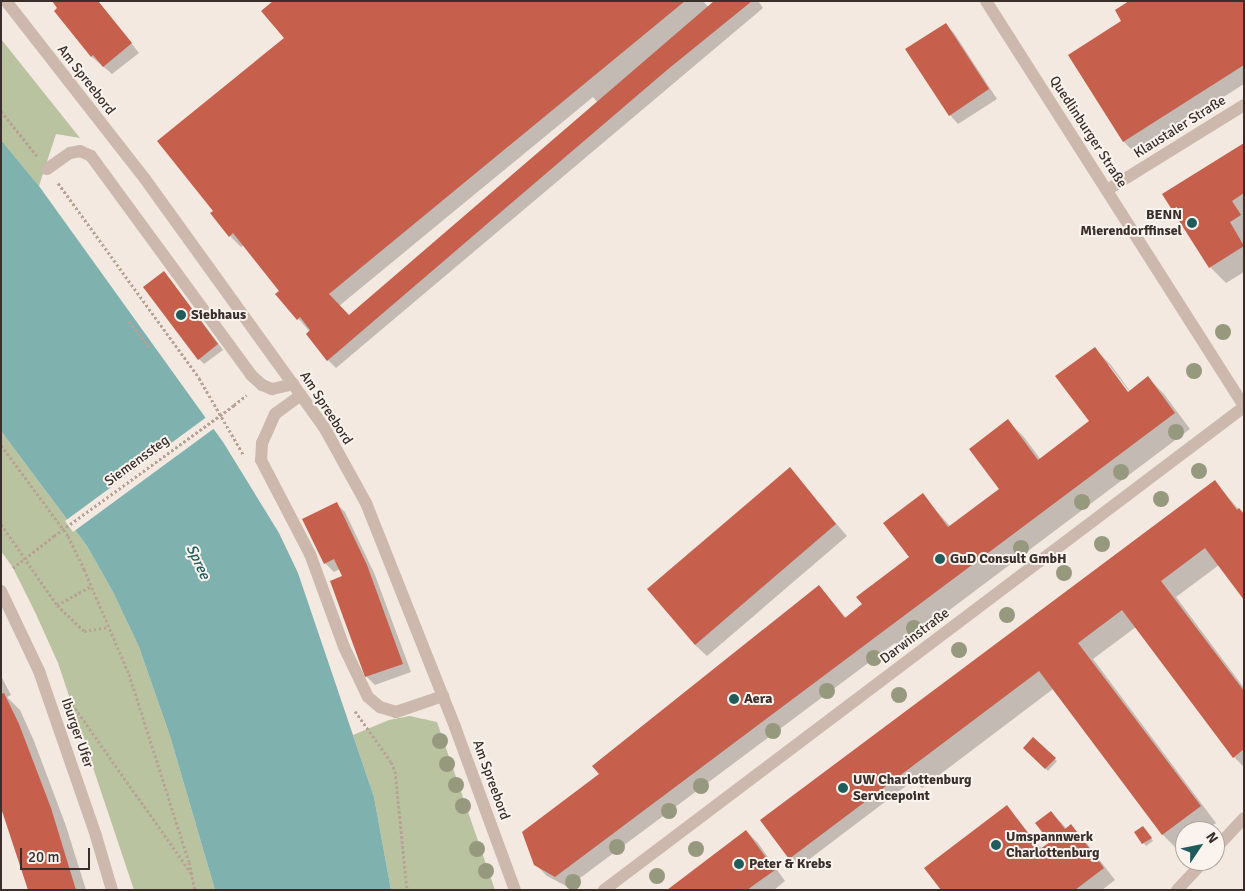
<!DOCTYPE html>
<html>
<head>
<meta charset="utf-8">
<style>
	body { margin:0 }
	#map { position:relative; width:1245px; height:891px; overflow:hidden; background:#f3e9e0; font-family:Signika,sans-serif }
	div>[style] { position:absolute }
	.green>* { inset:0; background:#bac3a0 }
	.water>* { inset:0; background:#7fb1af }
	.pier>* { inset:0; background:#f3e9e0 }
	.shadow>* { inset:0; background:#0003 }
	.building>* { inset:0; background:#c6604c }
	.path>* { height:3px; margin-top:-1.5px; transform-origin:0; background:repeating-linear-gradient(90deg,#b8a296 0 2.5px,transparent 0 5px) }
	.lane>* { height:12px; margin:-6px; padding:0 6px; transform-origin:6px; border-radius:6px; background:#ccb8ac }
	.street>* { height:12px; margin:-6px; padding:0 6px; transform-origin:6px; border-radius:6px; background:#ccb8ac }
	.path-bridge>* { height:3px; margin-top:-1.5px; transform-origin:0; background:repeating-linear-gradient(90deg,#b8a296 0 2.5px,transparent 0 5px) }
	.trees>* { width:16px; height:16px; margin:-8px; border-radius:50%; background:#97997e }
	.dots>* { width:14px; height:14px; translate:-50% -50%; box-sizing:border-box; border:2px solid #fbf3ed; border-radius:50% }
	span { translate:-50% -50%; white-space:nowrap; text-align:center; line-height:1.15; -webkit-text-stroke:4px #fbf3ed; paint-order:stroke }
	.street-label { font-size:14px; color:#3a2e2b }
	.poi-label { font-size:14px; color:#3a2e2b; font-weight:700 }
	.right { translate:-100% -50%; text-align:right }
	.left { translate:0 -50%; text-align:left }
	.water-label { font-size:15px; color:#1f5c5b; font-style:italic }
	.frame { position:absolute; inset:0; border:2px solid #3a2e2b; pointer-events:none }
	.north { position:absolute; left:1175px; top:821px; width:50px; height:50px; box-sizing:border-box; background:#fbf3ed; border:1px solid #aea49f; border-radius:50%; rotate:56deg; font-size:14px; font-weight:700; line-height:20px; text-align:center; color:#3a2e2b }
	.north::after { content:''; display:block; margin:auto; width:18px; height:22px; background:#1f5c5b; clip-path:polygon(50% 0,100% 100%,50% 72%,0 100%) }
	.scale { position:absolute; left:20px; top:848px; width:70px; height:22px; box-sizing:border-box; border:2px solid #3a2e2b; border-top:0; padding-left:6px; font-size:15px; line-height:18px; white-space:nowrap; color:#3a2e2b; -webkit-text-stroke:4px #fbf3ed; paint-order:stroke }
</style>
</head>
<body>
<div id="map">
	<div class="green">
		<i style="clip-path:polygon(1px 39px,80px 138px,56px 134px,39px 186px,1px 140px)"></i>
		<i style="clip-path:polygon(1px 431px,87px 546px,113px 592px,139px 647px,170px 736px,215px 890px,134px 890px,58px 663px,35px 612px,13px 568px,1px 551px)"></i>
		<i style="clip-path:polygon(410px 716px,437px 722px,495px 890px,391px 890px,374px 797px,353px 735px,389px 720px)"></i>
	</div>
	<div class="water">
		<i style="clip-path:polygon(1px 140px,39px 186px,223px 442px,279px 533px,298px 573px,374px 797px,391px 890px,215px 890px,170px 736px,139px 647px,113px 592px,87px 546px,1px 431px)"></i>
	</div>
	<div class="pier">
		<i style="clip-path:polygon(208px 416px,216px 427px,73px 532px,65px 521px)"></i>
	</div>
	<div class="shadow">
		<i style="clip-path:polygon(98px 1px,139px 53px,112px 74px,92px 57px,55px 11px)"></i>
		<i style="clip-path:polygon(evenodd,275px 1px,703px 1px,709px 8px,717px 1px,758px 1px,763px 8px,336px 368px,328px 360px,310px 332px,277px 294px,281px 291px,244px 245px,241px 247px,230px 236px,285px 38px,275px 1px,593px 97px,598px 103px,349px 317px,339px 306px,593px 97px)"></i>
		<i style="clip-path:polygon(1244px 1px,1244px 84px,1135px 153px,1124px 142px,1069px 56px,1123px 22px)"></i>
		<i style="clip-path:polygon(946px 25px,954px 33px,997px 99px,958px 124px,950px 115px)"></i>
		<i style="clip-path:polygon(1244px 145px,1244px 272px,1226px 283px,1210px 267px)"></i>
		<i style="clip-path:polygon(169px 278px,223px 350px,204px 364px,199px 359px)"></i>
		<i style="clip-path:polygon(evenodd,1095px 349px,1111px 365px,1130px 391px,1148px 378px,1164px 394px,1190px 429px,899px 648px,895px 643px,568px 887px,547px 876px,535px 864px,600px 775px,819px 586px,846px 618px,863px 605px,911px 557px,922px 495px,951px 527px,1001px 489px,1008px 421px,1024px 437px,1041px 460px,1091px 421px,1095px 349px,1106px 365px,1109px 365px,1133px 396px,1131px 397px,1106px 365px)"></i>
		<i style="clip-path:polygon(790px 469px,847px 536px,707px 656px,695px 645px)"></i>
		<i style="clip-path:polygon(1214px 481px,1241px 512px,1219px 565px,1176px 597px,1244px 688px,1244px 767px,1234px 757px,1136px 627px,1093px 659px,1216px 823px,1205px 831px,1185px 831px,1185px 846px,1179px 851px,1163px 835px,1053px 689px,922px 788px,914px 780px,799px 867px,790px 858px)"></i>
		<i style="clip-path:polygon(336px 503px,345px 512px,375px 575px,411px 672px,375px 685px,366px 676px,343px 576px,340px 569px,334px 572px,325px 563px)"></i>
		<i style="clip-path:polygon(1px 676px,11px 695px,7px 697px,20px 710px,34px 741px,66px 826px,86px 890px,30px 890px,1px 805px)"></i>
		<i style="clip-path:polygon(1033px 738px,1057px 761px,1048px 771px,1025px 748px)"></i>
		<i style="clip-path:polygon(1007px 807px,1042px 849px,1052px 842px,1051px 812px,1067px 829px,1071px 826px,1082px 837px,1115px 880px,1102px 890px,943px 890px)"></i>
		<i style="clip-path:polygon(1146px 830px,1153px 841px,1146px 846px,1136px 833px)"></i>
		<i style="clip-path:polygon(746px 831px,758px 843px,785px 881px,774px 890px,669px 890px)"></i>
	</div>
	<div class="building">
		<i style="clip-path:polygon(52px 1px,98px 1px,132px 43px,103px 67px,93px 55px,91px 57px,54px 11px,57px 8px)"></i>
		<i style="clip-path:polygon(273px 1px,685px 1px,329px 294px,349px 315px,714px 1px,752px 1px,667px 70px,327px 361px,306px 334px,310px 330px,300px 317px,297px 320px,275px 294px,279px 291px,233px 233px,229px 237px,210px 213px,213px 211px,157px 141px,284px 38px,261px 11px)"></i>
		<i style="clip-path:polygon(1129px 1px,1244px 1px,1244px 65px,1123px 142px,1068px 55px,1121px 21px,1115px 10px)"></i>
		<i style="clip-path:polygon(946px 23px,989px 89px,949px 116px,905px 49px)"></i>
		<i style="clip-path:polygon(1244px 143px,1244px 193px,1232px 201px,1241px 215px,1230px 222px,1244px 246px,1209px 268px,1162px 194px)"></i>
		<i style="clip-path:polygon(164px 271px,218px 344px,198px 360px,143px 287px)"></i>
		<i style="clip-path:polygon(1095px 347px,1128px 392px,1148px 376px,1175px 413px,555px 877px,534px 865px,522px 832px,599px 774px,592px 766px,819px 585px,845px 618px,862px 604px,856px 597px,909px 557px,883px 523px,923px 493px,948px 527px,999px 489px,969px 449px,1008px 419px,1038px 460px,1089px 421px,1055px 376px)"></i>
		<i style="clip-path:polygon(790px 467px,836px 524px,695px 645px,647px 589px)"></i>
		<i style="clip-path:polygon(1215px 480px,1237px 510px,1239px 508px,1244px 514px,1244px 600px,1205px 548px,1161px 581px,1244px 691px,1244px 749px,1233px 758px,1122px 610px,1078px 643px,1201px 806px,1162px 835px,1039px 671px,789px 859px,760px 820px)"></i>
		<i style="clip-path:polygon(337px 502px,367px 565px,403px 664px,365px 677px,330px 581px,342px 576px,334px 559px,324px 564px,302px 519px)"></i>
		<i style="clip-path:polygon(4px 693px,19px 724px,51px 808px,76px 890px,28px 890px,1px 808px,1px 694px)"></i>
		<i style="clip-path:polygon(1033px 737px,1056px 758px,1045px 769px,1023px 748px)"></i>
		<i style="clip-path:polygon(1007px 805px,1040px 849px,1050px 842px,1035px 823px,1051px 811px,1065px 829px,1071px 824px,1104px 868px,1075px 890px,941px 890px,924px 868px)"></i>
		<i style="clip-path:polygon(1143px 826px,1152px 838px,1142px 844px,1134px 832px)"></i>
		<i style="clip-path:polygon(746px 830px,775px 870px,747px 890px,667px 890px)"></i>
	</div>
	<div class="path">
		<i style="left:1px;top:111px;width:58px;rotate:51.3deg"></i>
		<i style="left:58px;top:183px;width:241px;rotate:54.1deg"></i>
		<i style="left:199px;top:378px;width:88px;rotate:59.9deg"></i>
		<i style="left:129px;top:321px;width:34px;rotate:53deg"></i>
		<i style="left:234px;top:405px;width:16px;rotate:-38deg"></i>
		<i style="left:1px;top:445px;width:113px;rotate:53.6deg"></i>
		<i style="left:68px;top:536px;width:37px;rotate:64deg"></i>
		<i style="left:84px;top:569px;width:114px;rotate:66.8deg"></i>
		<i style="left:129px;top:674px;width:197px;rotate:72.3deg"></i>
		<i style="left:189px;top:862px;width:29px;rotate:78deg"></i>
		<i style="left:1px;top:524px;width:98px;rotate:55.3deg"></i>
		<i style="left:57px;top:605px;width:39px;rotate:-29deg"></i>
		<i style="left:13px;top:568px;width:52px;rotate:-38deg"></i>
		<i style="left:57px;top:605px;width:37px;rotate:44deg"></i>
		<i style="left:84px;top:631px;width:25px;rotate:-9deg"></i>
		<i style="left:70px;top:705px;width:2px;rotate:-27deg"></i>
		<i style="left:72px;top:704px;width:207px;rotate:54.8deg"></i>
		<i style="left:355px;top:711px;width:62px;rotate:54.8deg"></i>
		<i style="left:391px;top:762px;width:10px;rotate:66deg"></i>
		<i style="left:395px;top:771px;width:120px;rotate:84.2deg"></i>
	</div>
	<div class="lane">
		<i style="left:47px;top:169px;width:28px;rotate:-35deg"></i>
		<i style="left:70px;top:153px;width:10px;rotate:-11deg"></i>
		<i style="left:80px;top:151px;width:12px;rotate:24deg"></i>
		<i style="left:91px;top:156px;width:271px;rotate:53.8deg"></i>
		<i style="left:251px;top:375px;width:15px;rotate:42deg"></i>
		<i style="left:262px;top:385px;width:11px;rotate:22deg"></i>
		<i style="left:272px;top:389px;width:22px;rotate:-13deg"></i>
		<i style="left:301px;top:395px;width:32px;rotate:144deg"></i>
		<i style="left:275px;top:414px;width:32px;rotate:114deg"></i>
		<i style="left:262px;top:443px;width:17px;rotate:93deg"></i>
		<i style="left:261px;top:460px;width:106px;rotate:62.5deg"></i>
		<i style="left:310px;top:554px;width:99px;rotate:69.9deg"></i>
		<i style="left:344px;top:647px;width:55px;rotate:64.4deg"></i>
		<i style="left:368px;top:697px;width:16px;rotate:40deg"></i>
		<i style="left:380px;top:707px;width:17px;rotate:17deg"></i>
		<i style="left:396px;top:712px;width:50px;rotate:-18.8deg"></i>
	</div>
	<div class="street">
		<i style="left:6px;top:1px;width:226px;rotate:52deg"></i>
		<i style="left:145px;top:179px;width:306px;rotate:54.2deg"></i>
		<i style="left:324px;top:427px;width:87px;rotate:61.1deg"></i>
		<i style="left:366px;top:503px;width:241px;rotate:68.3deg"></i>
		<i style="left:455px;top:727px;width:174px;rotate:69.8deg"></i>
		<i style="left:986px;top:1px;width:480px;rotate:57.5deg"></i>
		<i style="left:1107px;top:190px;width:161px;rotate:-31.8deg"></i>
		<i style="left:1px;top:591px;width:89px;rotate:64.6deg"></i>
		<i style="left:39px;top:671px;width:175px;rotate:70.9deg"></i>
		<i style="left:96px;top:836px;width:56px;rotate:73.5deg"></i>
		<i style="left:1215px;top:849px;width:42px;rotate:-46.9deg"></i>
		<i style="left:604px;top:890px;width:802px;rotate:-37.04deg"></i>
		<i style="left:1177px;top:890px;width:40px;rotate:-47deg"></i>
	</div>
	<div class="path-bridge">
		<i style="left:54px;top:536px;width:223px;rotate:-36deg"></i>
	</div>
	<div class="trees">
		<i style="left:1223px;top:332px"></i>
		<i style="left:1194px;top:371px"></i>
		<i style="left:1176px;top:432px"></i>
		<i style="left:1199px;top:471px"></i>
		<i style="left:1121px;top:472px"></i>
		<i style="left:1161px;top:499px"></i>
		<i style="left:1082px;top:502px"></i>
		<i style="left:1102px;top:544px"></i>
		<i style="left:1021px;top:548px"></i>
		<i style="left:1064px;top:573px"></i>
		<i style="left:1007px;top:615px"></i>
		<i style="left:914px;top:628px"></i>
		<i style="left:959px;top:650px"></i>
		<i style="left:874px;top:658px"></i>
		<i style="left:827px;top:691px"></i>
		<i style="left:899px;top:695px"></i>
		<i style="left:773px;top:731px"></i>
		<i style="left:440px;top:741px"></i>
		<i style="left:447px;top:764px"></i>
		<i style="left:456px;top:785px"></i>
		<i style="left:701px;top:786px"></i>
		<i style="left:463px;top:806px"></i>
		<i style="left:669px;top:811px"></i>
		<i style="left:617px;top:847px"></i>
		<i style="left:477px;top:849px"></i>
		<i style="left:696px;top:849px"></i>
		<i style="left:486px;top:871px"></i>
		<i style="left:657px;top:876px"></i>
		<i style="left:573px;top:882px"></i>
	</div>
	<div class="dots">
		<i style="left:1192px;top:223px;background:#1f5c5b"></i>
		<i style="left:181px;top:315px;background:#1f5c5b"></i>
		<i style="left:940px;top:559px;background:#1f5c5b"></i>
		<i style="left:734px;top:699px;background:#1f5c5b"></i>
		<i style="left:843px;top:788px;background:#1f5c5b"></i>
		<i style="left:996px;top:845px;background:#1f5c5b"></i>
		<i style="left:739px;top:864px;background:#1f5c5b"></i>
	</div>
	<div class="street-label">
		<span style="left:86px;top:80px;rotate:52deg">Am Spreebord</span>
		<span style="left:1180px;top:127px;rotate:-32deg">Klaustaler Straße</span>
		<span style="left:1088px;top:132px;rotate:57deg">Quedlinburger Straße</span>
		<span style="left:326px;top:408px;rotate:57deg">Am Spreebord</span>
		<span style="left:137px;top:461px;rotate:-36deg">Siemenssteg</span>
		<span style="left:915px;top:636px;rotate:-37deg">Darwinstraße</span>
		<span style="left:77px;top:733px;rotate:71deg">Iburger Ufer</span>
		<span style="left:491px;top:780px;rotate:70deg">Am Spreebord</span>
	</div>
	<div class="poi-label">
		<span class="right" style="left:1182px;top:223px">BENN<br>Mierendorffinsel</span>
		<span class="left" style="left:191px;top:315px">Siebhaus</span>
		<span class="left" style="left:950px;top:559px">GuD Consult GmbH</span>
		<span class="left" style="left:744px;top:699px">Aera</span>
		<span class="left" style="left:853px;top:788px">UW Charlottenburg<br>Servicepoint</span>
		<span class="left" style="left:1006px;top:845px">Umspannwerk<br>Charlottenburg</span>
		<span class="left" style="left:749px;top:864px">Peter &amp; Krebs</span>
	</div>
	<div class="water-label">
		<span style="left:198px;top:562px;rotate:65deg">Spree</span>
	</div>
	<div class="frame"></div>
	<div class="north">N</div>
	<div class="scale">20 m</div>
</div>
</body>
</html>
